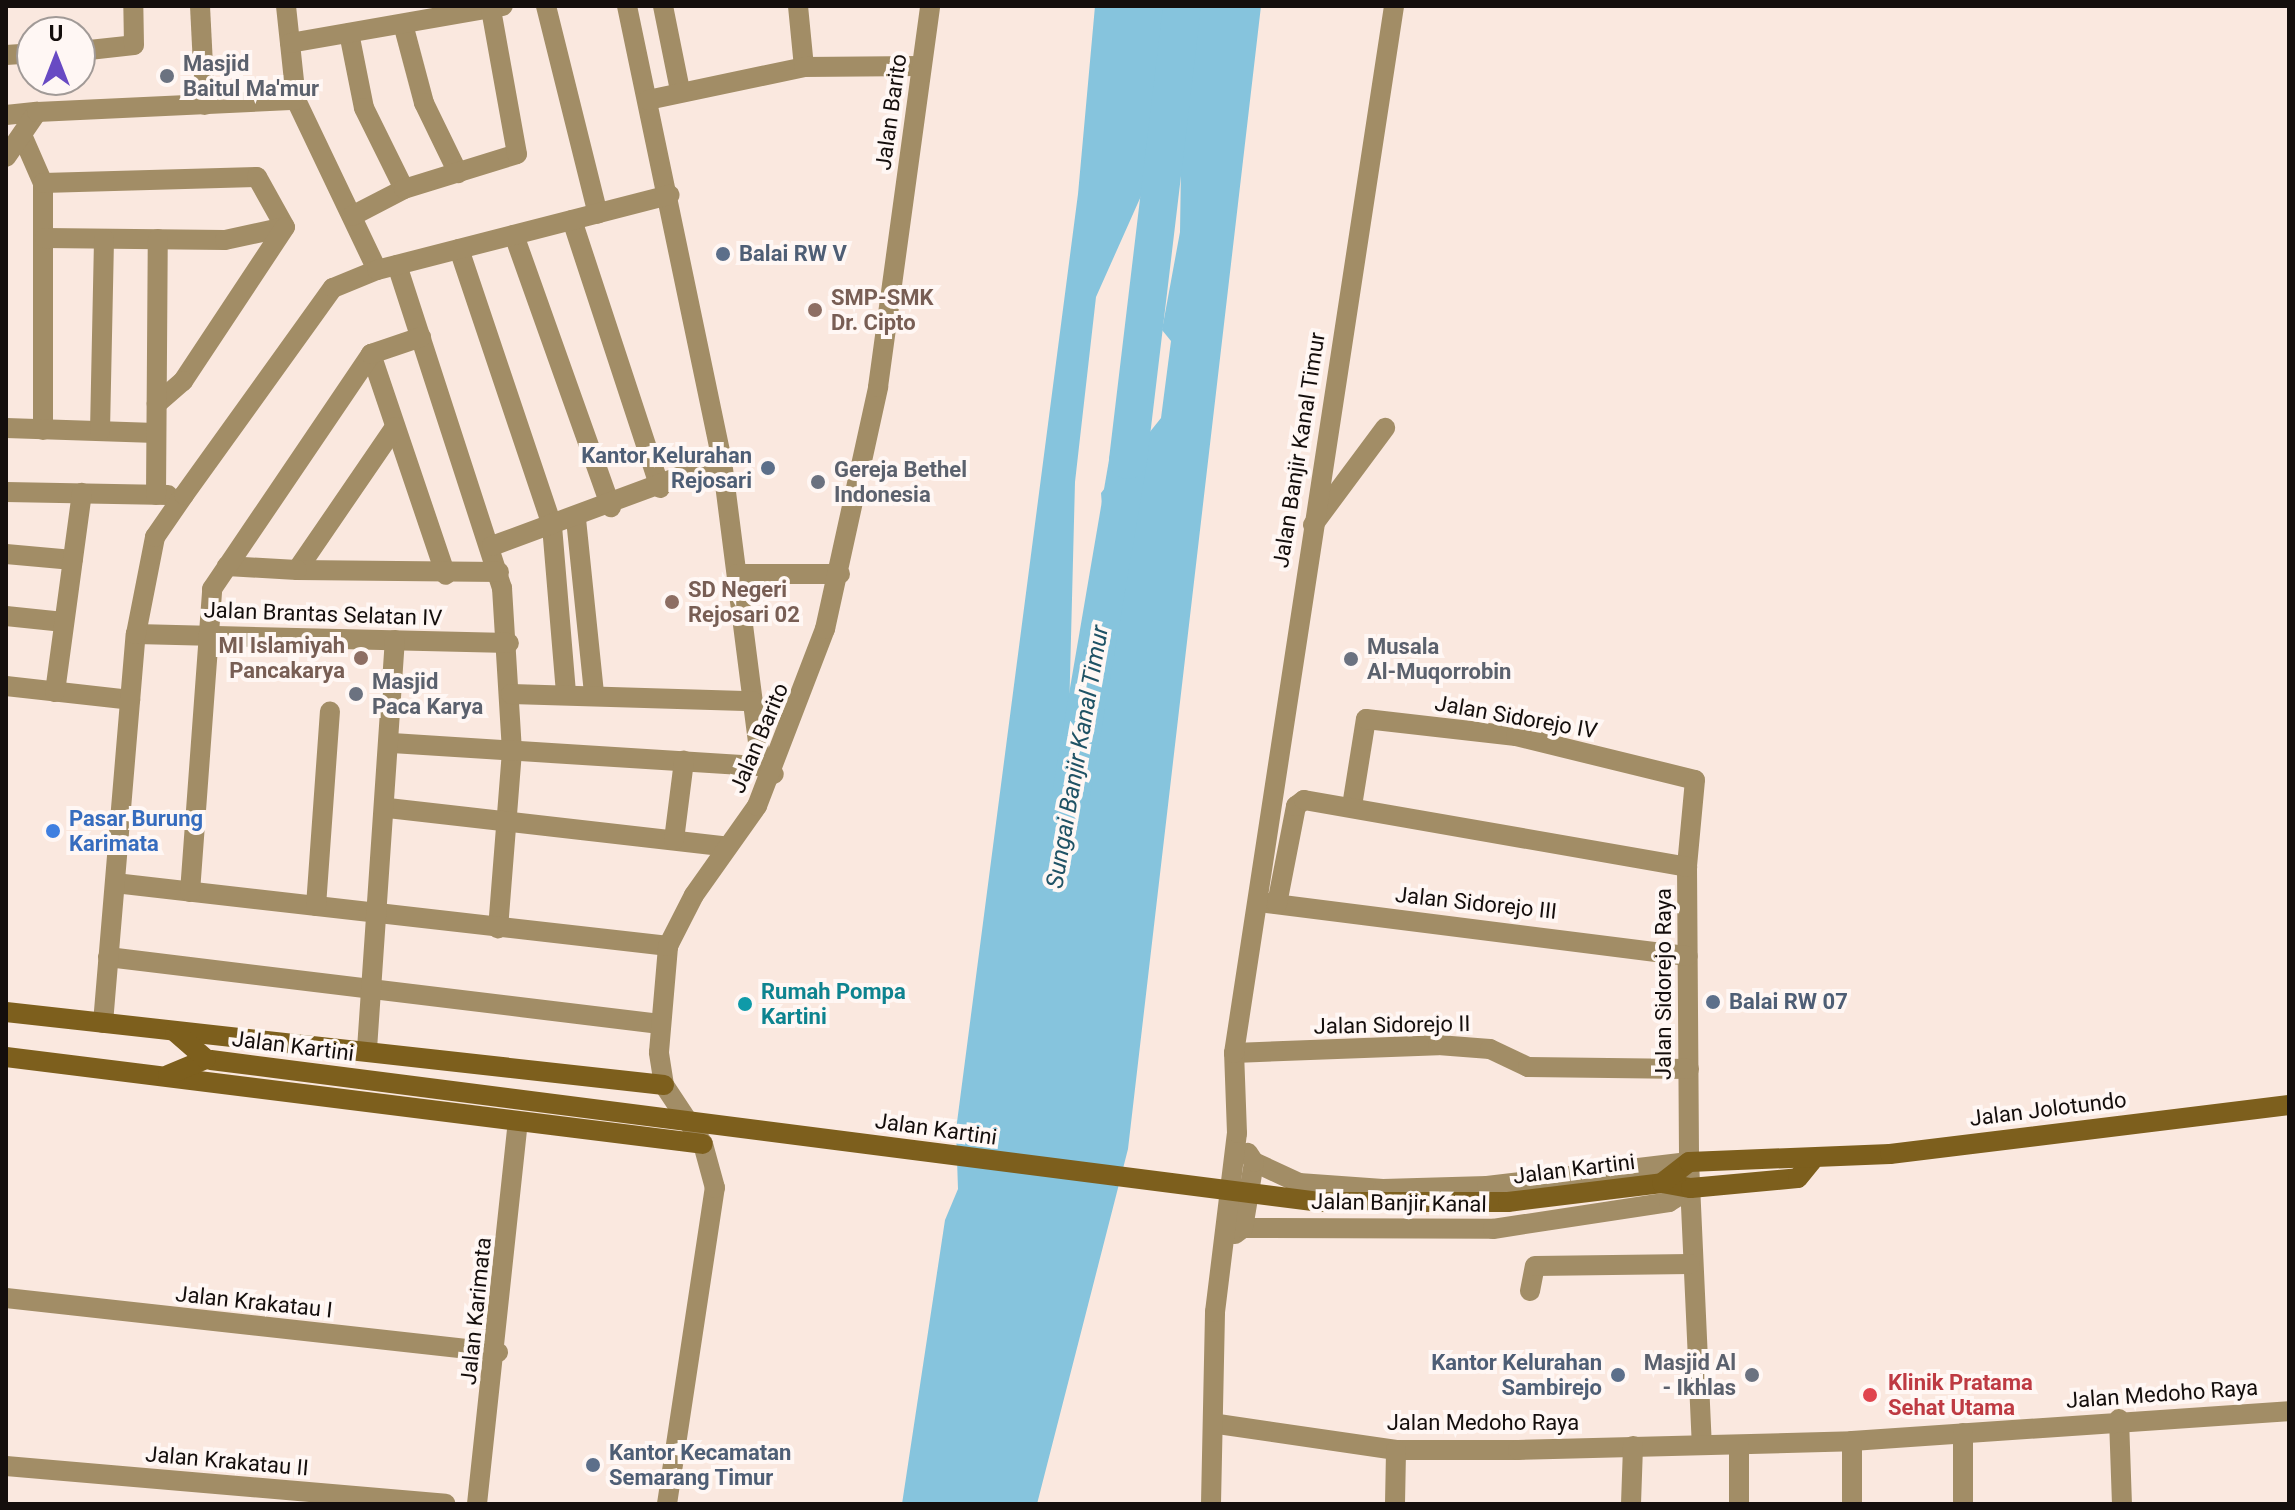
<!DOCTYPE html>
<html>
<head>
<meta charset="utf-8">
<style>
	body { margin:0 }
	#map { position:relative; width:2295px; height:1510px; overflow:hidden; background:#fae8df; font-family:Roboto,sans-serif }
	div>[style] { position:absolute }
	.water>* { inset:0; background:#86c4dd }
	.river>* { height:38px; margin:-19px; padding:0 19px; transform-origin:19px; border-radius:19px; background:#86c4dd }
	.minor>* { height:20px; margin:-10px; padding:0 10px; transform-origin:10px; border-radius:10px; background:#a28d66 }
	.tertiary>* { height:20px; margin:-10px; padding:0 10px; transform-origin:10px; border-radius:10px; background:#a28d66 }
	.secondary>* { height:20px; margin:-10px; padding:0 10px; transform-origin:10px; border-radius:10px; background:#7d5f1d }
	.dots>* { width:22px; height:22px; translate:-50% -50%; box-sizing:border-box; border:4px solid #fff7f4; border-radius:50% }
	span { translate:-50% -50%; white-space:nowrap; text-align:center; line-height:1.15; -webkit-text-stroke:8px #fff7f4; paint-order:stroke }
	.worship-label { font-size:22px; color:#5b616d; font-weight:700 }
	.left { translate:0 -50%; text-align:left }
	.right { translate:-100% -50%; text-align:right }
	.street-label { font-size:22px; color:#140e0c }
	.service-label { font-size:22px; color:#4e5e75; font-weight:700 }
	.education-label { font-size:22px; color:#785e54; font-weight:700 }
	.shop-label { font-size:22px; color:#366cbe; font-weight:700 }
	.culture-label { font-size:22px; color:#0d838f; font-weight:700 }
	.health-label { font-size:22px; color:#be3a42; font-weight:700 }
	.water-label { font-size:24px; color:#1f5265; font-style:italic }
	.frame { position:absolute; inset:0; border:8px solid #140e0c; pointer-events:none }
	.north { position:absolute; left:16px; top:16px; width:80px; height:80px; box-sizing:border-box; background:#fff7f4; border:2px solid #a19a97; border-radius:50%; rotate:0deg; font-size:22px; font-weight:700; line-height:32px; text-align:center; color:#140e0c }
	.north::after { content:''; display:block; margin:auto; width:28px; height:36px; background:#684ac3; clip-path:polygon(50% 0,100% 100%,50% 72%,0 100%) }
</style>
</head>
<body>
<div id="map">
	<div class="water">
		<i style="clip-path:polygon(evenodd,1095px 6px,1261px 6px,1128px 1149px,1037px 1504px,902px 1504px,945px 1220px,958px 1189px,956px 1130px,1078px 194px,1095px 6px,1173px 91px,1182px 99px,1180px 232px,1162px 330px,1171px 341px,1161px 418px,1101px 493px,1110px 613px,1089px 648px,1088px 735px,1068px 755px,1075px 482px,1096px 297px,1162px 149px,1173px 91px)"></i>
	</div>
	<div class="river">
		<i style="left:1071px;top:795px;width:340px;rotate:-80.3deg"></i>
		<i style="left:1128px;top:460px;width:457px;rotate:-83.2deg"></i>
	</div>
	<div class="minor">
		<i style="left:200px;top:6px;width:99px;rotate:87.1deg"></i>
		<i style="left:286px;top:6px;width:95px;rotate:83.9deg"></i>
		<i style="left:296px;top:100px;width:188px;rotate:64.5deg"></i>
		<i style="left:546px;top:6px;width:214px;rotate:76deg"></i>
		<i style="left:627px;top:6px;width:465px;rotate:78.2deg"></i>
		<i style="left:722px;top:461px;width:307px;rotate:82.7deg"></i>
		<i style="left:761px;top:766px;width:15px;rotate:32deg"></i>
		<i style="left:663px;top:6px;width:86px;rotate:78.6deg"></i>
		<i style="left:798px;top:6px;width:61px;rotate:84.4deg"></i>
		<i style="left:403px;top:24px;width:82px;rotate:75.1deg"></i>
		<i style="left:424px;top:103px;width:78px;rotate:64.1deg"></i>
		<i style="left:349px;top:33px;width:76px;rotate:78.7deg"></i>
		<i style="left:364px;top:108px;width:90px;rotate:63.7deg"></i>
		<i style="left:290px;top:43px;width:216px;rotate:-9.9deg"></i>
		<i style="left:80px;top:51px;width:54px;rotate:-6.3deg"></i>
		<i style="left:134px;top:45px;width:39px;rotate:-91deg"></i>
		<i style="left:6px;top:55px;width:26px;rotate:-4deg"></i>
		<i style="left:648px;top:100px;width:159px;rotate:-11.9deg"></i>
		<i style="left:804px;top:67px;width:117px;rotate:-0.5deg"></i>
		<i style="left:6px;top:115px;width:31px;rotate:-6deg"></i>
		<i style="left:22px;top:135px;width:52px;rotate:66.4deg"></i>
		<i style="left:43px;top:183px;width:247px;rotate:90deg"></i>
		<i style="left:6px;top:157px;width:55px;rotate:-55.4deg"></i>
		<i style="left:37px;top:112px;width:259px;rotate:-2.7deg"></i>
		<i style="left:43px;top:183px;width:214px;rotate:-1.6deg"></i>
		<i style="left:257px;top:177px;width:57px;rotate:60.8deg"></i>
		<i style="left:352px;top:216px;width:59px;rotate:-27.4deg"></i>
		<i style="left:404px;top:189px;width:118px;rotate:-17.2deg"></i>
		<i style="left:517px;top:154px;width:147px;rotate:-100.2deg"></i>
		<i style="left:572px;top:220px;width:282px;rotate:71.8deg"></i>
		<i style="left:514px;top:235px;width:289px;rotate:70.4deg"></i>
		<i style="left:45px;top:238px;width:180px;rotate:0.6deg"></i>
		<i style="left:225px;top:240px;width:61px;rotate:-12.2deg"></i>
		<i style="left:285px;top:227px;width:185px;rotate:123.5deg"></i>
		<i style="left:183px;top:381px;width:35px;rotate:139deg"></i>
		<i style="left:459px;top:249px;width:292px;rotate:71.4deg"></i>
		<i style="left:552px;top:526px;width:168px;rotate:85.2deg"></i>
		<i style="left:397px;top:265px;width:340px;rotate:72deg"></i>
		<i style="left:502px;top:588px;width:163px;rotate:86.5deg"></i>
		<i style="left:512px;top:751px;width:178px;rotate:94.5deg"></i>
		<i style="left:371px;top:354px;width:233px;rotate:71.3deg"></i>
		<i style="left:395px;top:427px;width:173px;rotate:124.4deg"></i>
		<i style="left:297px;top:570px;width:202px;rotate:0.6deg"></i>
		<i style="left:6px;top:428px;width:150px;rotate:1.9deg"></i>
		<i style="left:100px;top:431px;width:192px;rotate:-88.8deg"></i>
		<i style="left:6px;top:492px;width:162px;rotate:1.1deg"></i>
		<i style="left:156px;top:495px;width:256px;rotate:-89.6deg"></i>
		<i style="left:576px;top:519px;width:174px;rotate:84.1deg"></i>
		<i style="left:1313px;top:525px;width:121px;rotate:-53.4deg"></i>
		<i style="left:492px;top:546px;width:245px;rotate:-20.3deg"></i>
		<i style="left:6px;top:554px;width:67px;rotate:5.1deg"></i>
		<i style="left:227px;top:566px;width:70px;rotate:3.3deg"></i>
		<i style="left:737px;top:574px;width:103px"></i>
		<i style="left:6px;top:616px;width:58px;rotate:5.9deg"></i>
		<i style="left:136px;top:634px;width:373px;rotate:1.4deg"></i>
		<i style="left:6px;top:686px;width:125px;rotate:6.4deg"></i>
		<i style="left:55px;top:692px;width:201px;rotate:-82.3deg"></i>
		<i style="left:511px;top:694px;width:242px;rotate:1.7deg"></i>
		<i style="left:392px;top:743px;width:370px;rotate:3.6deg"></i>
		<i style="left:1352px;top:806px;width:88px;rotate:-80.9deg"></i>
		<i style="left:1366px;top:719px;width:151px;rotate:6.5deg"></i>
		<i style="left:1516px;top:736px;width:184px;rotate:13.8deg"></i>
		<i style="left:1695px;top:780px;width:87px;rotate:95.3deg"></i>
		<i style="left:1687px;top:867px;width:295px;rotate:89.6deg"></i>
		<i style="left:1689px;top:1162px;width:283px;rotate:87.4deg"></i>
		<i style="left:388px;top:808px;width:342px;rotate:6.5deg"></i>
		<i style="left:674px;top:840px;width:80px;rotate:-82.8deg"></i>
		<i style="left:115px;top:883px;width:557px;rotate:6.5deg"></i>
		<i style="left:190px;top:892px;width:304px;rotate:-85.8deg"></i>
		<i style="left:212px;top:589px;width:284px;rotate:-55.9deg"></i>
		<i style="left:371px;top:354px;width:53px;rotate:-18.8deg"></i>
		<i style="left:1267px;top:903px;width:424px;rotate:7.2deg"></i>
		<i style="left:1277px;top:904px;width:100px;rotate:-79deg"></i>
		<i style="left:1296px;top:806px;width:10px;rotate:-37deg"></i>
		<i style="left:1304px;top:800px;width:389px;rotate:9.9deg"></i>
		<i style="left:316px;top:906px;width:195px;rotate:-85.9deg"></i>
		<i style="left:108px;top:957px;width:556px;rotate:6.92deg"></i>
		<i style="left:103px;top:1023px;width:390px;rotate:-85.2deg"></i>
		<i style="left:136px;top:634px;width:99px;rotate:-78.9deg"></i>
		<i style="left:155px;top:537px;width:51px;rotate:-55.4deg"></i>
		<i style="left:184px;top:495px;width:255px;rotate:-54.3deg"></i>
		<i style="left:333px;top:288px;width:48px;rotate:-22.2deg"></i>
		<i style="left:377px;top:270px;width:302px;rotate:-14.4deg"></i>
		<i style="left:367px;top:1049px;width:410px;rotate:-86.1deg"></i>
		<i style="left:1234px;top:1053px;width:204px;rotate:-2.2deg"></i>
		<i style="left:1438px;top:1045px;width:52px;rotate:4.4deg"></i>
		<i style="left:1490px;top:1049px;width:42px;rotate:25.3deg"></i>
		<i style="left:1528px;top:1067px;width:161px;rotate:0.7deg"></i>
		<i style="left:1530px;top:1291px;width:25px;rotate:-79deg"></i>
		<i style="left:1535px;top:1266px;width:155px;rotate:-0.7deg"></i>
		<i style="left:6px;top:1298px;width:495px;rotate:6.3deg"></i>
		<i style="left:2119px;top:1419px;width:85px;rotate:88deg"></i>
		<i style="left:1218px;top:1424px;width:180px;rotate:8.3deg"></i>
		<i style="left:1396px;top:1450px;width:122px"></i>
		<i style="left:1518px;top:1450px;width:334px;rotate:-1.5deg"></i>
		<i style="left:1852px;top:1441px;width:438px;rotate:-3.9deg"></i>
		<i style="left:1963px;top:1433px;width:71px;rotate:90deg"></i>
		<i style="left:1739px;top:1445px;width:59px;rotate:90deg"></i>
		<i style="left:6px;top:1466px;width:441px;rotate:4.9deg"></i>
		<i style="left:477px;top:1504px;width:384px;rotate:-83.9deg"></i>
		<i style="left:1395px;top:1504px;width:54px;rotate:-88.9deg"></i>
		<i style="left:1631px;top:1504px;width:58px;rotate:-88deg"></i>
		<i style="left:1852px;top:1504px;width:63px;rotate:-90deg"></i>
	</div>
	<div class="tertiary">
		<i style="left:1254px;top:1162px;width:50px;rotate:25deg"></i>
		<i style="left:1299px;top:1183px;width:84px;rotate:4.1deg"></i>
		<i style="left:1383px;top:1189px;width:104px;rotate:-1.7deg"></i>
		<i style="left:1487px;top:1186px;width:203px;rotate:-6.8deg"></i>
		<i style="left:1243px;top:1228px;width:250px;rotate:0.2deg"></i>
		<i style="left:1493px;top:1229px;width:178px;rotate:-8.7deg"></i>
		<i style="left:1669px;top:1202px;width:26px;rotate:-32deg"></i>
		<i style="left:1235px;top:1234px;width:10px;rotate:-37deg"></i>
		<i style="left:1243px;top:1228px;width:67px;rotate:-80.5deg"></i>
		<i style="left:1254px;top:1162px;width:11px;rotate:-124deg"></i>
		<i style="left:667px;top:1504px;width:320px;rotate:-81.4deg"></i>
		<i style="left:715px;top:1188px;width:46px;rotate:-105.3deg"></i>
		<i style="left:703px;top:1144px;width:71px;rotate:-123.5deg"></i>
		<i style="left:664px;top:1085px;width:33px;rotate:-99deg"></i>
		<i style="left:659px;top:1052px;width:106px;rotate:-85.1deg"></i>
		<i style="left:668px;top:946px;width:57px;rotate:-63deg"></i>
		<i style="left:694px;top:895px;width:109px;rotate:-54.7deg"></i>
		<i style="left:757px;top:806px;width:190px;rotate:-69deg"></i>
		<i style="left:825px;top:629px;width:248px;rotate:-77.6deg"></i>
		<i style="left:878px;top:387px;width:385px;rotate:-82.2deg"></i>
		<i style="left:1211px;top:1504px;width:192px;rotate:-88.8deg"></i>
		<i style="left:1215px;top:1312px;width:180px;rotate:-83deg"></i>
		<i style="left:1237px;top:1133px;width:80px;rotate:-92.1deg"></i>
		<i style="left:1234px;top:1053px;width:1059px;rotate:-81.31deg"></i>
	</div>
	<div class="secondary">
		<i style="left:6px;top:1012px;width:662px;rotate:6.33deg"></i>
		<i style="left:6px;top:1057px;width:702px;rotate:7.11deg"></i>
		<i style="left:211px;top:1060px;width:1117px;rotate:7.3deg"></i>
		<i style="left:1319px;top:1202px;width:189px"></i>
		<i style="left:1508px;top:1202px;width:155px;rotate:-7deg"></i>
		<i style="left:1662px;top:1183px;width:29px;rotate:10deg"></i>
		<i style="left:1691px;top:1188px;width:107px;rotate:-5.3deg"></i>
		<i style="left:1798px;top:1178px;width:22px;rotate:-51deg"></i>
		<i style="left:168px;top:1075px;width:41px;rotate:-22.8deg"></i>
		<i style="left:206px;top:1059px;width:41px;rotate:-138.9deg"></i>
		<i style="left:1662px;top:1183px;width:34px;rotate:-38deg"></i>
		<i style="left:1689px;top:1162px;width:201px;rotate:-2.3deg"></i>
		<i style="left:1890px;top:1154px;width:402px;rotate:-7deg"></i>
	</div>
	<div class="dots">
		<i style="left:167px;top:76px;background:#6b7280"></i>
		<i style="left:723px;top:254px;background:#5c6f8a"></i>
		<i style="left:815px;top:310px;background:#8d6e63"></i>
		<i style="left:768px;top:468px;background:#5c6f8a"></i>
		<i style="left:818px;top:482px;background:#6b7280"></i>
		<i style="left:672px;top:602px;background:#8d6e63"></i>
		<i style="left:361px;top:658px;background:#8d6e63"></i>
		<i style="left:1351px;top:659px;background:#6b7280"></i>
		<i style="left:356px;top:694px;background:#6b7280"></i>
		<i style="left:53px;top:831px;background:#3f7fe0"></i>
		<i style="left:1713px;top:1002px;background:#5c6f8a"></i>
		<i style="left:745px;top:1004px;background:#0f9aa8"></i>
		<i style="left:1618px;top:1375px;background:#5c6f8a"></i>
		<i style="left:1752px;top:1375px;background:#6b7280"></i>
		<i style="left:1870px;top:1395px;background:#e0444e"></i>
		<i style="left:593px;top:1465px;background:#5c6f8a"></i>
	</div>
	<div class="worship-label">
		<span class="left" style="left:183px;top:76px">Masjid<br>Baitul Ma'mur</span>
		<span class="left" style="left:834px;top:482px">Gereja Bethel<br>Indonesia</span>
		<span class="left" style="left:1367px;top:659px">Musala<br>Al-Muqorrobin</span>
		<span class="left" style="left:372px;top:694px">Masjid<br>Paca Karya</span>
		<span class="right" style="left:1736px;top:1375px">Masjid Al<br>- Ikhlas</span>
	</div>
	<div class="street-label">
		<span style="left:891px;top:112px;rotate:-82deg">Jalan Barito</span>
		<span style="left:1299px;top:450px;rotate:-81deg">Jalan Banjir Kanal Timur</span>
		<span style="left:323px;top:614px;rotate:2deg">Jalan Brantas Selatan IV</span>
		<span style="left:1516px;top:717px;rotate:10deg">Jalan Sidorejo IV</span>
		<span style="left:759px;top:738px;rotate:-67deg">Jalan Barito</span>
		<span style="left:1476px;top:903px;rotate:6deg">Jalan Sidorejo III</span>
		<span style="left:1664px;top:984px;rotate:-90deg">Jalan Sidorejo Raya</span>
		<span style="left:1392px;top:1025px;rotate:-1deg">Jalan Sidorejo II</span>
		<span style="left:293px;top:1046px;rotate:7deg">Jalan Kartini</span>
		<span style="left:2048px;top:1109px;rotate:-7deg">Jalan Jolotundo</span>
		<span style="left:936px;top:1129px;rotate:8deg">Jalan Kartini</span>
		<span style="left:1574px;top:1169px;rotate:-7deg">Jalan Kartini</span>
		<span style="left:1399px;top:1203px;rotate:1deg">Jalan Banjir Kanal</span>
		<span style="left:254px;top:1302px;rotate:6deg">Jalan Krakatau I</span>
		<span style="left:476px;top:1311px;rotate:-84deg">Jalan Karimata</span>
		<span style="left:2162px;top:1394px;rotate:-4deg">Jalan Medoho Raya</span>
		<span style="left:1483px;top:1423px">Jalan Medoho Raya</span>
		<span style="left:227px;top:1461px;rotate:5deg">Jalan Krakatau II</span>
	</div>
	<div class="service-label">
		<span class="left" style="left:739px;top:254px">Balai RW V</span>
		<span class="right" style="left:752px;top:468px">Kantor Kelurahan<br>Rejosari</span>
		<span class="left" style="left:1729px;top:1002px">Balai RW 07</span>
		<span class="right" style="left:1602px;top:1375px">Kantor Kelurahan<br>Sambirejo</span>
		<span class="left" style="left:609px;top:1465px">Kantor Kecamatan<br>Semarang Timur</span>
	</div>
	<div class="education-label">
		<span class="left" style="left:831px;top:310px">SMP-SMK<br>Dr. Cipto</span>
		<span class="left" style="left:688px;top:602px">SD Negeri<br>Rejosari 02</span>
		<span class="right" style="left:345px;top:658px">MI Islamiyah<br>Pancakarya</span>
	</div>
	<div class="shop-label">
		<span class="left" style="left:69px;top:831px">Pasar Burung<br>Karimata</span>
	</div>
	<div class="culture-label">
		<span class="left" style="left:761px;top:1004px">Rumah Pompa<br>Kartini</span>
	</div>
	<div class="health-label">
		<span class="left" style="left:1888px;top:1395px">Klinik Pratama<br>Sehat Utama</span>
	</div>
	<div class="water-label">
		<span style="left:1078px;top:757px;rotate:-80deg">Sungai Banjir Kanal Timur</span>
	</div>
	<div class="frame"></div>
	<div class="north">U</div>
</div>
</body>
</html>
